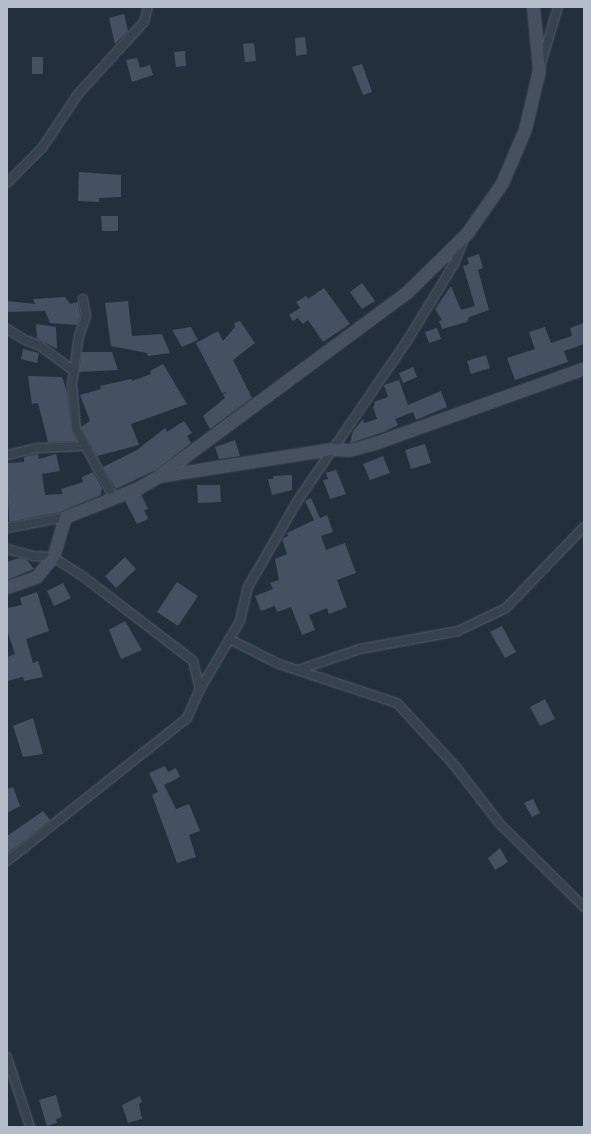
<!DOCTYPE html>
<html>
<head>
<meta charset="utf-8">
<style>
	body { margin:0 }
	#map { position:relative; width:591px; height:1134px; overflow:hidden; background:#242f3e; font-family:"Alegreya Sans",sans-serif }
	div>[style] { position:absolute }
	.building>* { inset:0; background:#455162 }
	.roads { filter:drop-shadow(0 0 1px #565f6c) drop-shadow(0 0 1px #565f6c) }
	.street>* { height:8px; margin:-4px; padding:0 4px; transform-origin:4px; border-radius:4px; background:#38414e }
	.secondary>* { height:11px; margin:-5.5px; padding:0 5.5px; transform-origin:5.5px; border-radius:5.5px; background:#465061 }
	span { translate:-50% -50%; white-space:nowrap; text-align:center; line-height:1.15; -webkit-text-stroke:3px #1d2633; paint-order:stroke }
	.frame { position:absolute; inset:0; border:8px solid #b4bcc9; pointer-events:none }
</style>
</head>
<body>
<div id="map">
	<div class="building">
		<i style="clip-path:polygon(124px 14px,128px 31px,115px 44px,109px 18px)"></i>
		<i style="clip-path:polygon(305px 37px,307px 54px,296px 56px,295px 38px)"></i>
		<i style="clip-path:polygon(254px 43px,256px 61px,245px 62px,243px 44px)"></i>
		<i style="clip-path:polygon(185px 51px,186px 66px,176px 67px,174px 52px)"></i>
		<i style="clip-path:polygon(32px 57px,43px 57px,43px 74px,32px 74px)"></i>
		<i style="clip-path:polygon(137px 58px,140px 68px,150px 65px,153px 75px,132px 82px,126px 60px)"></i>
		<i style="clip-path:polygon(362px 64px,372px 92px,363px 95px,352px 67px)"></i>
		<i style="clip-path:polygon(79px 172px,121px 175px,121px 197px,99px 198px,99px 202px,78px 201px)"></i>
		<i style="clip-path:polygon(101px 216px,118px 216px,118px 231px,102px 231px)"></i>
		<i style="clip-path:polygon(479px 254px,483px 268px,478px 270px,489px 310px,469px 317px,467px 322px,442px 329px,439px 321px,442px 320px,435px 309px,451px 286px,461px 310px,475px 306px,463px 266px,469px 264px,467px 258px)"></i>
		<i style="clip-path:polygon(362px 283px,375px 301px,362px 309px,350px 292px)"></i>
		<i style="clip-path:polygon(324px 288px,350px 324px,323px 342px,308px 320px,303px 324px,298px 318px,293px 321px,289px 315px,300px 308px,296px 302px,306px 296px,308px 299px)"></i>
		<i style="clip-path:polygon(65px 297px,70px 304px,78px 302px,80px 316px,77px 325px,50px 323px,45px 311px,7px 312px,7px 301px,35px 304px,33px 299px)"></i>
		<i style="clip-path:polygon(128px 301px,132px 336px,162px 334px,170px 353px,148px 356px,147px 353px,111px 346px,105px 303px)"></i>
		<i style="clip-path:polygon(240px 321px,255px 343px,233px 360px,252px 398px,210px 429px,203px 416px,225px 398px,223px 394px,227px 392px,222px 393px,196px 343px,218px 331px,223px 341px,235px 327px,234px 323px)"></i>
		<i style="clip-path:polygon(584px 323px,584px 344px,564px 351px,568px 362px,515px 380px,507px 358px,535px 349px,529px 332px,545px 327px,551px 343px,572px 336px,570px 328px)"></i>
		<i style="clip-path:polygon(36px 324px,56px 327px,57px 349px,37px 338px)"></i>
		<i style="clip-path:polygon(191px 327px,198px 340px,182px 347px,172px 330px)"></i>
		<i style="clip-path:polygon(437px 328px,441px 339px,429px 343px,425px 332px)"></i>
		<i style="clip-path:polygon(23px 349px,39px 353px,37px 363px,21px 359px)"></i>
		<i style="clip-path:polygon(82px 352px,112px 352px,118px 370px,79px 372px)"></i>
		<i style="clip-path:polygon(486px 355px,490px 368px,471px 374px,467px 361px)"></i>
		<i style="clip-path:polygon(163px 364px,187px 404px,131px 424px,139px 445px,97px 456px,81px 427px,90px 421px,80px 395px,101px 389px,100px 386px,131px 379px,132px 381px,151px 374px,150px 371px)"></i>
		<i style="clip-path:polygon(413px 367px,417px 377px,403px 383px,399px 373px)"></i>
		<i style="clip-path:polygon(28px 376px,62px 377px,67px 392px,71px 430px,76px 441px,48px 442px,38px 403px,32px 404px)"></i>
		<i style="clip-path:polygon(399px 380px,408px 405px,441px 391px,447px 407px,416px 420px,413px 412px,395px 419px,398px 425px,384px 432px,350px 443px,353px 431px,363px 419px,364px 423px,377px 419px,373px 407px,375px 405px,374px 402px,388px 397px,384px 385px)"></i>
		<i style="clip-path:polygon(184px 421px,192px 433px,187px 436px,191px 443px,156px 470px,116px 489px,103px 467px,137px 450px,165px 428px,167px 432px)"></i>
		<i style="clip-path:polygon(235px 440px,240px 456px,219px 459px,215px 447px)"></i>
		<i style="clip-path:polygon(425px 444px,431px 463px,411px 469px,405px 450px)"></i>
		<i style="clip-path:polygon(38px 454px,39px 459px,56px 454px,60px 471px,42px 474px,45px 495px,63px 494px,61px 489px,83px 482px,82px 477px,93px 472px,102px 488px,101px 495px,60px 512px,9px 522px,7px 463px,24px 462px,24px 457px)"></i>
		<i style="clip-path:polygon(383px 456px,390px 473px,370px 480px,363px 464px)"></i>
		<i style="clip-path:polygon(336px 470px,346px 494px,330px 499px,323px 480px,328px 479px,326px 473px)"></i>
		<i style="clip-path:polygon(292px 475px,292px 490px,272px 495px,268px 479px,273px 479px,273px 476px)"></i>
		<i style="clip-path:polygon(197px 485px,220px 485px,221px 502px,198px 503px)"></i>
		<i style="clip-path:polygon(141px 494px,148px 509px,144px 510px,148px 519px,137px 524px,125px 501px)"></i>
		<i style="clip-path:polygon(311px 498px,320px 518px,327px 515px,333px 532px,321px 536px,326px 550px,345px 543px,356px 573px,337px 580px,347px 607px,329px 614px,327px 608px,309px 615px,315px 630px,302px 635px,291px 607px,277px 612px,275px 606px,261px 611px,255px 596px,273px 589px,270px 583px,279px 580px,275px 559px,287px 554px,282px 539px,288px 536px,287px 533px,314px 520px,305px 501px)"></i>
		<i style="clip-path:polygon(125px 557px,136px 569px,116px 588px,105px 576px)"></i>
		<i style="clip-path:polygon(19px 558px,27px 560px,34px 569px,7px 580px,7px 562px)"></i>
		<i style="clip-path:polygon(177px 582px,198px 596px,178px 626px,157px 612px)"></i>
		<i style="clip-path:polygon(63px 583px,71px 598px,54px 606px,47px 591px)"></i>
		<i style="clip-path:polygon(37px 592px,49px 631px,26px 639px,33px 663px,38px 661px,43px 677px,24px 681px,23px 677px,7px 681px,7px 657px,15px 654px,7px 630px,7px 608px,22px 605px,20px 598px)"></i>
		<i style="clip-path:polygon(125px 621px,142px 650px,121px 659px,109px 630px)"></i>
		<i style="clip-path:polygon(502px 626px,516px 652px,505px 658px,490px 632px)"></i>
		<i style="clip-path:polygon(545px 699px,555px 719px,540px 726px,530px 707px)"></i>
		<i style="clip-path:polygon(33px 718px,43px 754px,23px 757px,13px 726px)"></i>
		<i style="clip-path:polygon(165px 766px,168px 772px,176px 768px,180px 777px,164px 785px,176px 809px,189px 804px,200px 831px,189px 835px,196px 857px,177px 863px,152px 795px,158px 792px,149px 773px)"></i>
		<i style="clip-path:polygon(13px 787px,20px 806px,7px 813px,7px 789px)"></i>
		<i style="clip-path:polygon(533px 799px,540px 813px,532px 817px,524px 803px)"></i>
		<i style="clip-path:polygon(43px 811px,50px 820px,7px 854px,7px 836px)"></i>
		<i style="clip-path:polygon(500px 848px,508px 862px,495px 870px,488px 858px)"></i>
		<i style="clip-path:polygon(56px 1095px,62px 1117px,56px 1119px,57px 1123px,47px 1126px,39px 1100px)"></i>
		<i style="clip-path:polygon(140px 1096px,142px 1102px,139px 1104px,142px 1119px,128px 1123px,122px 1105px)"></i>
	</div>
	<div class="roads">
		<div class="street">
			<i style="left:540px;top:67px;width:63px;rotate:-73.3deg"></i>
			<i style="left:7px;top:183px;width:49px;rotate:-45deg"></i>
			<i style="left:42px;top:148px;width:65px;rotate:-56.3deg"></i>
			<i style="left:78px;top:94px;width:98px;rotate:-47.5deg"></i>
			<i style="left:144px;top:22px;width:16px;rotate:-75deg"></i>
			<i style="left:83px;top:299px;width:17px;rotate:80deg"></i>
			<i style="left:86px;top:316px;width:21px;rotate:109deg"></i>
			<i style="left:79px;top:336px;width:49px;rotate:98.3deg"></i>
			<i style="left:72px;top:384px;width:45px;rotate:84.9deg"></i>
			<i style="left:76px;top:429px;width:77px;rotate:61.1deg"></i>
			<i style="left:7px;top:329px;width:21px;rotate:31deg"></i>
			<i style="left:25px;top:340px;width:15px;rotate:20deg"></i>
			<i style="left:39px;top:345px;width:44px;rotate:36.6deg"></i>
			<i style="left:7px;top:455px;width:32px;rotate:-13deg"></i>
			<i style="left:38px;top:448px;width:46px;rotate:-2.5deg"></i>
			<i style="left:7px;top:528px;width:59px;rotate:-10.7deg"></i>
			<i style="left:7px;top:549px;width:27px;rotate:15deg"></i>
			<i style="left:33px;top:556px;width:20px;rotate:3deg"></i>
			<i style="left:53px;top:557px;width:38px;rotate:33deg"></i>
			<i style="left:85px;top:578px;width:136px;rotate:37.5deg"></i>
			<i style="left:193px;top:661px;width:29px;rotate:76deg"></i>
			<i style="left:200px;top:689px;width:32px;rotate:114deg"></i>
			<i style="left:187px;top:718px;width:230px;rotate:141.5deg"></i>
			<i style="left:229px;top:639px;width:56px;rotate:26.6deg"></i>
			<i style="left:279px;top:664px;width:124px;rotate:18.3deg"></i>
			<i style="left:397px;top:703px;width:86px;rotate:47.4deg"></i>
			<i style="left:455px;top:766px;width:73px;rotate:52.2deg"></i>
			<i style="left:500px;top:824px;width:118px;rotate:44.7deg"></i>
			<i style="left:298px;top:670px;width:65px;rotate:-18.7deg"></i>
			<i style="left:360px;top:649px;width:100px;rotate:-10.4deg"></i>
			<i style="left:458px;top:631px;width:53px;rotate:-25.6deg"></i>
			<i style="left:506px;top:608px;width:112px;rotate:-46.1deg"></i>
			<i style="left:200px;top:689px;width:79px;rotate:-59.5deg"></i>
			<i style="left:240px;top:621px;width:35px;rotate:-77deg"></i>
			<i style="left:248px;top:587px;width:100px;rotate:-60.1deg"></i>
			<i style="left:298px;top:500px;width:193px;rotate:-55.6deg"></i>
			<i style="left:407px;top:341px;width:90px;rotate:-58.6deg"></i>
			<i style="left:454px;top:264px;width:29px;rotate:-68deg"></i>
			<i style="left:7px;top:1057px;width:74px;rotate:71.8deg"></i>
		</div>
		<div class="secondary">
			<i style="left:161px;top:474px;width:305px;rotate:-36.5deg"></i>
			<i style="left:406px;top:293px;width:86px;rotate:-44.5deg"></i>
			<i style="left:467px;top:233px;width:61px;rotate:-55deg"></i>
			<i style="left:502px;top:183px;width:59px;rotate:-66.9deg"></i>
			<i style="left:525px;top:129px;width:61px;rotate:-76.7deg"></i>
			<i style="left:539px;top:70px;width:63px;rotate:-95.4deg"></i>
			<i style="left:7px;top:587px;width:31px;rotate:-19deg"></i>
			<i style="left:36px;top:577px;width:26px;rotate:-50deg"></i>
			<i style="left:53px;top:557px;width:42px;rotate:-73.3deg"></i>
			<i style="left:65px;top:517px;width:79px;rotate:-21.7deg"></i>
			<i style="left:138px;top:488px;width:24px;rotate:-30deg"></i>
			<i style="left:159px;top:476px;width:175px;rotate:-8.9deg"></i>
			<i style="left:332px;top:449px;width:17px;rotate:3deg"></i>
			<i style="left:349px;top:450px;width:27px;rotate:-15deg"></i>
			<i style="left:375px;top:443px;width:222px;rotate:-19.7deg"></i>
		</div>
	</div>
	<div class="frame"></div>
</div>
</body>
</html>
